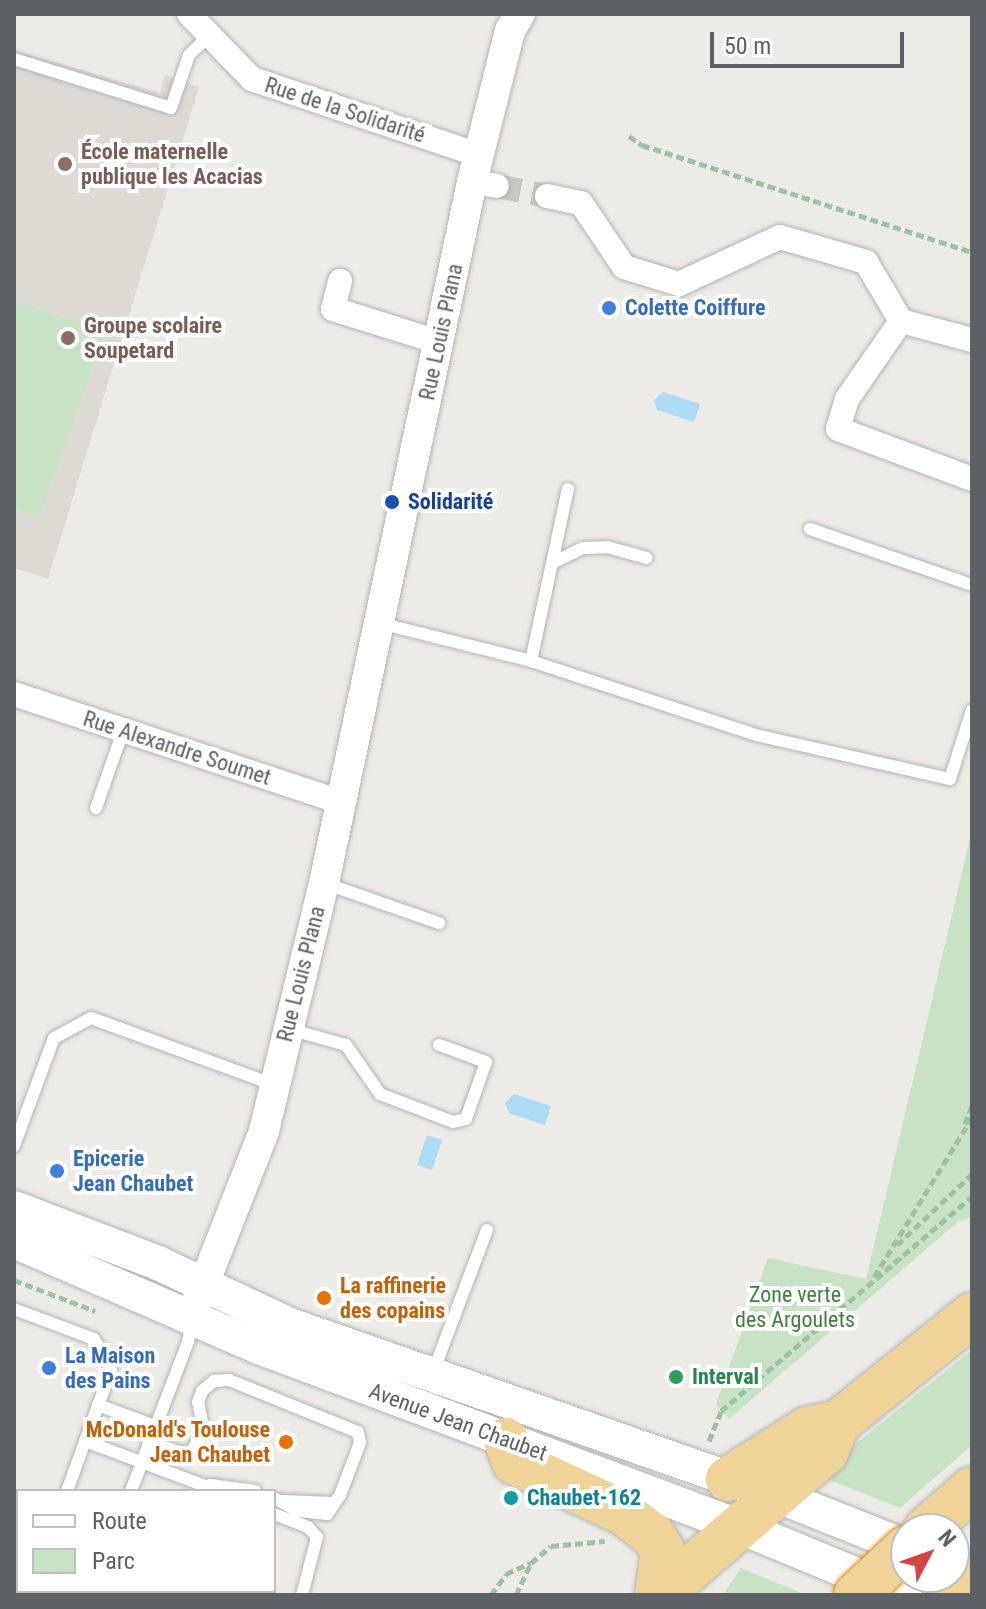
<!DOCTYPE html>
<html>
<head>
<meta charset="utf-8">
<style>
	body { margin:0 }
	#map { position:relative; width:986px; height:1609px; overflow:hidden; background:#edebe5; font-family:"Roboto Condensed",sans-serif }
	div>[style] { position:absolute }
	.education>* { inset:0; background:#dddad4 }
	.green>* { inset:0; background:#c7e2c5 }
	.water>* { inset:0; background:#aedbf5 }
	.minor-tunnel>* { height:24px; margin-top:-12px; transform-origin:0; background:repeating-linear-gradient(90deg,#c9c8c5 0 24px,transparent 0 36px) }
	.path>* { height:5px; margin-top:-2.5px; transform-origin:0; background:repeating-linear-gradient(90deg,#9ec2a6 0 8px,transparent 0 12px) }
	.roads { filter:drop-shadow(0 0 2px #b2b5b8) drop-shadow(0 0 2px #b2b5b8) }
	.service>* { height:12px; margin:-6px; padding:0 6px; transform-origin:6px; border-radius:6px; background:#fff }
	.minor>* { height:24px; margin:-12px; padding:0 12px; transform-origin:12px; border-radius:12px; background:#fff }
	.tertiary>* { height:30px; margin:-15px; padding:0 15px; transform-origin:15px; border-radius:15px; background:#fff }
	.secondary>* { height:34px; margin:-17px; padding:0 17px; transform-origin:17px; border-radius:17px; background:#fff }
	.motorway>* { height:44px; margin:-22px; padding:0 22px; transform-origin:22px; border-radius:22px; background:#f0d399 }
	.bridges { filter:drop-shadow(0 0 2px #d78e1c) drop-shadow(0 0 2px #d78e1c) }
	.motorway-bridge>* { height:44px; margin:-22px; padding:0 22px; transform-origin:22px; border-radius:22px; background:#f0d399 }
	.dots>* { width:22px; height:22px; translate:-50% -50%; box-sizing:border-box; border:4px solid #fff; border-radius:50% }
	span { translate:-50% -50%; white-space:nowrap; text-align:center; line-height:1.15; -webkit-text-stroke:8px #fff; paint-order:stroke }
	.street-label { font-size:22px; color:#5d6064 }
	.education-label { font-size:22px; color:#785e54; font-weight:700 }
	.left { translate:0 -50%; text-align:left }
	.shop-label { font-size:22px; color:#366cbe; font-weight:700 }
	.transit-label { font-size:22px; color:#164399; font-weight:700 }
	.food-label { font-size:22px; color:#c56008; font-weight:700 }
	.right { translate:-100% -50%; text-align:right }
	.park-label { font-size:22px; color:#428040 }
	.leisure-label { font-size:22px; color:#27864d; font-weight:700 }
	.culture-label { font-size:22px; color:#0d838f; font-weight:700 }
	.frame { position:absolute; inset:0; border:16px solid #5d6064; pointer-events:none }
	.legend { position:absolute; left:16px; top:1489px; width:260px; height:104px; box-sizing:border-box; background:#fff; border:2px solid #bebfc1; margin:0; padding:10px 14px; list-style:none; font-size:24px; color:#5d6064 }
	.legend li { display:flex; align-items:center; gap:16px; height:40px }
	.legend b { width:40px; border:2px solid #bebfc1 }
	.north { position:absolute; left:890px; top:1513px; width:80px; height:80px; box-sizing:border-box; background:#fff; border:2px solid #bebfc1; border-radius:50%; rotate:49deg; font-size:22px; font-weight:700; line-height:32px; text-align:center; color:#5d6064 }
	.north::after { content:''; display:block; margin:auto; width:28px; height:36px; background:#d44445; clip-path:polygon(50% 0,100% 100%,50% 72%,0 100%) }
	.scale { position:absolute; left:710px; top:32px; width:194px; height:36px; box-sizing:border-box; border:4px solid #5d6064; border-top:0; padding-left:10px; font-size:24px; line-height:28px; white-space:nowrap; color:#5d6064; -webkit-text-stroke:6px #fff; paint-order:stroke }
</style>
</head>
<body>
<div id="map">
	<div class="education">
		<i style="clip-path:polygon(14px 50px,160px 93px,165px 75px,199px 87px,48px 579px,14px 568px)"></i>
	</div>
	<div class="green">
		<i style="clip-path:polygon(14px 300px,105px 332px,39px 517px,14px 508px)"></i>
		<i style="clip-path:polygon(972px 830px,972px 1217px,959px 1221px,729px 1419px,716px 1404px,768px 1258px,866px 1279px)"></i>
		<i style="clip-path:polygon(972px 1350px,972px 1445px,900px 1508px,817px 1475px)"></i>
		<i style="clip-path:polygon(741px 1568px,806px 1595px,723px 1595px)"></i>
	</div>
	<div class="water">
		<i style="clip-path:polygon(663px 392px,700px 404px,694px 422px,657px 410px,654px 400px)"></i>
		<i style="clip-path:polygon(514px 1094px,551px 1106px,545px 1125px,509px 1113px,505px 1103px)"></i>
		<i style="clip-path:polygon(427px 1135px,442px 1140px,432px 1170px,417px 1165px)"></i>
	</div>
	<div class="minor-tunnel">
		<i style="left:497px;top:186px;width:51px;rotate:11.3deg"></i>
	</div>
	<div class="path">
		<i style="left:629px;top:136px;width:16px;rotate:35deg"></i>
		<i style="left:642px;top:145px;width:347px;rotate:18deg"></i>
		<i style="left:965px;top:1124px;width:19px;rotate:-69deg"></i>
		<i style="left:897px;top:1245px;width:103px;rotate:-43.4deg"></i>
		<i style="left:874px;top:1277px;width:187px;rotate:-58.4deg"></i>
		<i style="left:14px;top:1280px;width:87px;rotate:20.9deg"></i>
		<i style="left:709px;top:1441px;width:32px;rotate:-68deg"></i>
		<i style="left:721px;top:1411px;width:330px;rotate:-40.5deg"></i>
		<i style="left:491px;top:1595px;width:26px;rotate:-54deg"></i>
		<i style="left:506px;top:1574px;width:27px;rotate:-24deg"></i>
		<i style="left:516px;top:1595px;width:35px;rotate:-65deg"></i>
		<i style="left:531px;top:1563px;width:26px;rotate:-40deg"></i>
		<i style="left:551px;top:1546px;width:54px;rotate:-5.3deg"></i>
	</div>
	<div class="roads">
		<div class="service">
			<i style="left:14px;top:59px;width:164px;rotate:17.3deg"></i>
			<i style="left:171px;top:108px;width:56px;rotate:-71.2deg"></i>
			<i style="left:189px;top:55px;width:30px;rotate:-44deg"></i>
			<i style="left:810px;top:529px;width:171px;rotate:19.1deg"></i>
			<i style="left:552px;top:563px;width:34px;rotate:-26deg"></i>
			<i style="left:583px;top:548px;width:24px;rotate:-2deg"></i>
			<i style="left:607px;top:547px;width:41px;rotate:15.4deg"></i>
			<i style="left:379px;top:623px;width:157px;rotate:14deg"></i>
			<i style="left:531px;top:661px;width:237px;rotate:18.2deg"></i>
			<i style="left:756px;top:735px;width:199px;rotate:12.8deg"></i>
			<i style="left:950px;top:779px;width:72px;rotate:-72.3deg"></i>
			<i style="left:531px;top:661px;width:176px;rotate:-77.9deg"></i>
			<i style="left:96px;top:808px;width:82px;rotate:-70.7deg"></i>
			<i style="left:324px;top:883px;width:122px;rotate:19.2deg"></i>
			<i style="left:289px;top:1029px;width:59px;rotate:15.7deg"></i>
			<i style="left:346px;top:1045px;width:60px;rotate:55.2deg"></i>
			<i style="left:380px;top:1094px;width:78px;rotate:21deg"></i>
			<i style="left:453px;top:1122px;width:13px;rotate:-13deg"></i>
			<i style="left:466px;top:1119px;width:60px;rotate:-70.7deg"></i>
			<i style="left:486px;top:1062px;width:50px;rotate:-160.1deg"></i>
			<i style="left:14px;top:1146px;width:115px;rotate:-69.7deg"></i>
			<i style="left:54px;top:1038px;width:42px;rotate:-28.4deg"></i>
			<i style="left:91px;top:1018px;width:196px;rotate:20deg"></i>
			<i style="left:14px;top:1309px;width:85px;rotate:20.6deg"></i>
			<i style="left:94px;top:1339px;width:35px;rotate:61deg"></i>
			<i style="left:111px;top:1370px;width:129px;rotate:110deg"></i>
			<i style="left:433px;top:1372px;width:152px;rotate:-69.2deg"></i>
			<i style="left:98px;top:1405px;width:61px;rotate:20.2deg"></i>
			<i style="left:85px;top:1441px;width:143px;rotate:20.5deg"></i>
			<i style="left:148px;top:1442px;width:43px;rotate:17.6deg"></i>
			<i style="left:189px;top:1455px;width:27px;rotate:-57deg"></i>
			<i style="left:204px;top:1432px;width:31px;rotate:-101deg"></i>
			<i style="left:198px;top:1402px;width:12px;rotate:-70deg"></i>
			<i style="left:202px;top:1391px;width:16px;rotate:-40deg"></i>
			<i style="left:214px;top:1381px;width:15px;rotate:-4deg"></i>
			<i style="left:229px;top:1380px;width:139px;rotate:22deg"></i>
			<i style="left:358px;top:1432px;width:11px;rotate:80deg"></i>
			<i style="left:360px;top:1443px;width:56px;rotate:111deg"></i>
			<i style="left:340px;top:1495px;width:23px;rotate:124deg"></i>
			<i style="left:327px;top:1514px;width:29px;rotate:-174deg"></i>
			<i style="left:298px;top:1511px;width:27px;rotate:-152deg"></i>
			<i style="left:210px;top:1485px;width:46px;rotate:7.4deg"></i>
			<i style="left:131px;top:1491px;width:160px;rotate:-69.1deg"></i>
			<i style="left:188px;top:1342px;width:23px;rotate:-80deg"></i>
			<i style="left:283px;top:1501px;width:50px;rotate:2.3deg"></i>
			<i style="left:274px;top:1514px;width:36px;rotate:21deg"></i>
			<i style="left:308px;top:1527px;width:13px;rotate:48deg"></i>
			<i style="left:317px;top:1537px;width:60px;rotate:104.5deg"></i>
			<i style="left:14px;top:1561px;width:6px;rotate:-45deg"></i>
			<i style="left:74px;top:1591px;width:11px;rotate:22deg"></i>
			<i style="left:242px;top:1591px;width:12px;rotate:20deg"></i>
		</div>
		<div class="minor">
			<i style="left:189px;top:14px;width:91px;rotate:45.9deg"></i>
			<i style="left:252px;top:79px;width:239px;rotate:18.5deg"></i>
			<i style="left:472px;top:182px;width:25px;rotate:9deg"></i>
			<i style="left:547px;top:196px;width:35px;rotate:12deg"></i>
			<i style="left:581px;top:203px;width:77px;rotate:56.1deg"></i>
			<i style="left:624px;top:267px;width:58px;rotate:17.2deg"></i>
			<i style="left:679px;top:284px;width:111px;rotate:-25deg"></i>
			<i style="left:780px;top:237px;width:90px;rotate:16.2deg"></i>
			<i style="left:866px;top:262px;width:69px;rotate:59.3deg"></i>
			<i style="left:901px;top:321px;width:73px;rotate:15deg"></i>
			<i style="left:340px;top:281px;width:29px;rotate:104deg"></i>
			<i style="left:333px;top:309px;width:110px;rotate:17.4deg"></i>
			<i style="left:901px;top:321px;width:95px;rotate:124.7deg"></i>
			<i style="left:847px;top:399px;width:31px;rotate:107deg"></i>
			<i style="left:838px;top:429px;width:143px;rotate:20.5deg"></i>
			<i style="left:14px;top:694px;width:343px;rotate:18.3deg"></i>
		</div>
		<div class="tertiary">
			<i style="left:196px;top:1304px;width:186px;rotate:-68.5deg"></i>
			<i style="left:264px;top:1131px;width:255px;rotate:-76.4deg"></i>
			<i style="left:324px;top:883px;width:716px;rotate:-78.08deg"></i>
			<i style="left:472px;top:182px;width:156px;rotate:-75.9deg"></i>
			<i style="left:510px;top:31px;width:20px;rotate:-60deg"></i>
		</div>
		<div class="secondary">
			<i style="left:14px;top:1208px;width:154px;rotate:20.9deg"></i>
			<i style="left:158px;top:1263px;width:146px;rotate:25.2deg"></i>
			<i style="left:290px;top:1325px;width:512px;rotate:19.28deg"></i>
			<i style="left:773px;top:1494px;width:143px;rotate:21.7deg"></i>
			<i style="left:14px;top:1241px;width:267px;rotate:23.4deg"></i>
			<i style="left:259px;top:1347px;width:517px;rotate:20.5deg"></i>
			<i style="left:743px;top:1528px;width:175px;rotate:22.5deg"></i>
		</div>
		<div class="motorway">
			<i style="left:506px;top:1440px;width:23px;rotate:70deg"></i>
			<i style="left:514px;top:1462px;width:119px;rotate:24.8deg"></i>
			<i style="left:622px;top:1512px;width:39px;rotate:37deg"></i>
			<i style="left:653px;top:1535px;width:19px;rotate:58deg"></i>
			<i style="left:663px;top:1551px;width:44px;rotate:97.8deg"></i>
			<i style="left:728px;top:1479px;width:93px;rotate:-32.3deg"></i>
			<i style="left:807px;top:1429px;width:33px;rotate:-12deg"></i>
			<i style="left:839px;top:1422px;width:171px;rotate:-38.8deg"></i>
			<i style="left:926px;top:1529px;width:61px;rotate:-41deg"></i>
			<i style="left:660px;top:1595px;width:219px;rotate:-40.7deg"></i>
			<i style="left:826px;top:1452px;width:33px;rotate:-67deg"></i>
			<i style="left:949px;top:1595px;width:30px;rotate:-40deg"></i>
		</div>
	</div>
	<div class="bridges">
		<div class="motorway-bridge">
			<i style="left:856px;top:1595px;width:69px;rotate:-43.2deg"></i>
		</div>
	</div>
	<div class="dots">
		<i style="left:65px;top:164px;background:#8d6e63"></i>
		<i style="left:609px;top:308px;background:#3f7fe0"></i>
		<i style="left:68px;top:338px;background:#8d6e63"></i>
		<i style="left:392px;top:502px;background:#1a4fb4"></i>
		<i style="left:57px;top:1171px;background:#3f7fe0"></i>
		<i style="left:324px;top:1298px;background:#e8710a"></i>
		<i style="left:49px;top:1368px;background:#3f7fe0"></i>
		<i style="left:676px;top:1377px;background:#2e9e5b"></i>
		<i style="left:286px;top:1442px;background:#e8710a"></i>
		<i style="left:511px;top:1498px;background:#0f9aa8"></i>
	</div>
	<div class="street-label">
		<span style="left:345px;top:110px;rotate:18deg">Rue de la Solidarité</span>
		<span style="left:441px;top:332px;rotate:-78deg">Rue Louis Plana</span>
		<span style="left:177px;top:748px;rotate:18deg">Rue Alexandre Soumet</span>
		<span style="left:301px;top:974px;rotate:-76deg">Rue Louis Plana</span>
		<span style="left:458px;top:1422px;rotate:20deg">Avenue Jean Chaubet</span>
	</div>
	<div class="education-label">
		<span class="left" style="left:81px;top:164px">École maternelle<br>publique les Acacias</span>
		<span class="left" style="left:84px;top:338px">Groupe scolaire<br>Soupetard</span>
	</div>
	<div class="shop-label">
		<span class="left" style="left:625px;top:308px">Colette Coiffure</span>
		<span class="left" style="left:73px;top:1171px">Epicerie<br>Jean Chaubet</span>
		<span class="left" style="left:65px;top:1368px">La Maison<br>des Pains</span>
	</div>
	<div class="transit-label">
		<span class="left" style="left:408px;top:502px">Solidarité</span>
	</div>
	<div class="food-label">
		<span class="left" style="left:340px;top:1298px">La raffinerie<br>des copains</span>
		<span class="right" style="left:270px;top:1442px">McDonald's Toulouse<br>Jean Chaubet</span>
	</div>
	<div class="park-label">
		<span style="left:795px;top:1307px">Zone verte<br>des Argoulets</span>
	</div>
	<div class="leisure-label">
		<span class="left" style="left:692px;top:1377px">Interval</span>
	</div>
	<div class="culture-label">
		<span class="left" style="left:527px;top:1498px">Chaubet-162</span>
	</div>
	<div class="frame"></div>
	<ul class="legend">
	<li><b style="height:10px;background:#fff"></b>Route</li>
	<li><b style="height:22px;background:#c7e2c5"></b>Parc</li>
	</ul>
	<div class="north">N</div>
	<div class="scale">50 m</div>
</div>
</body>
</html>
